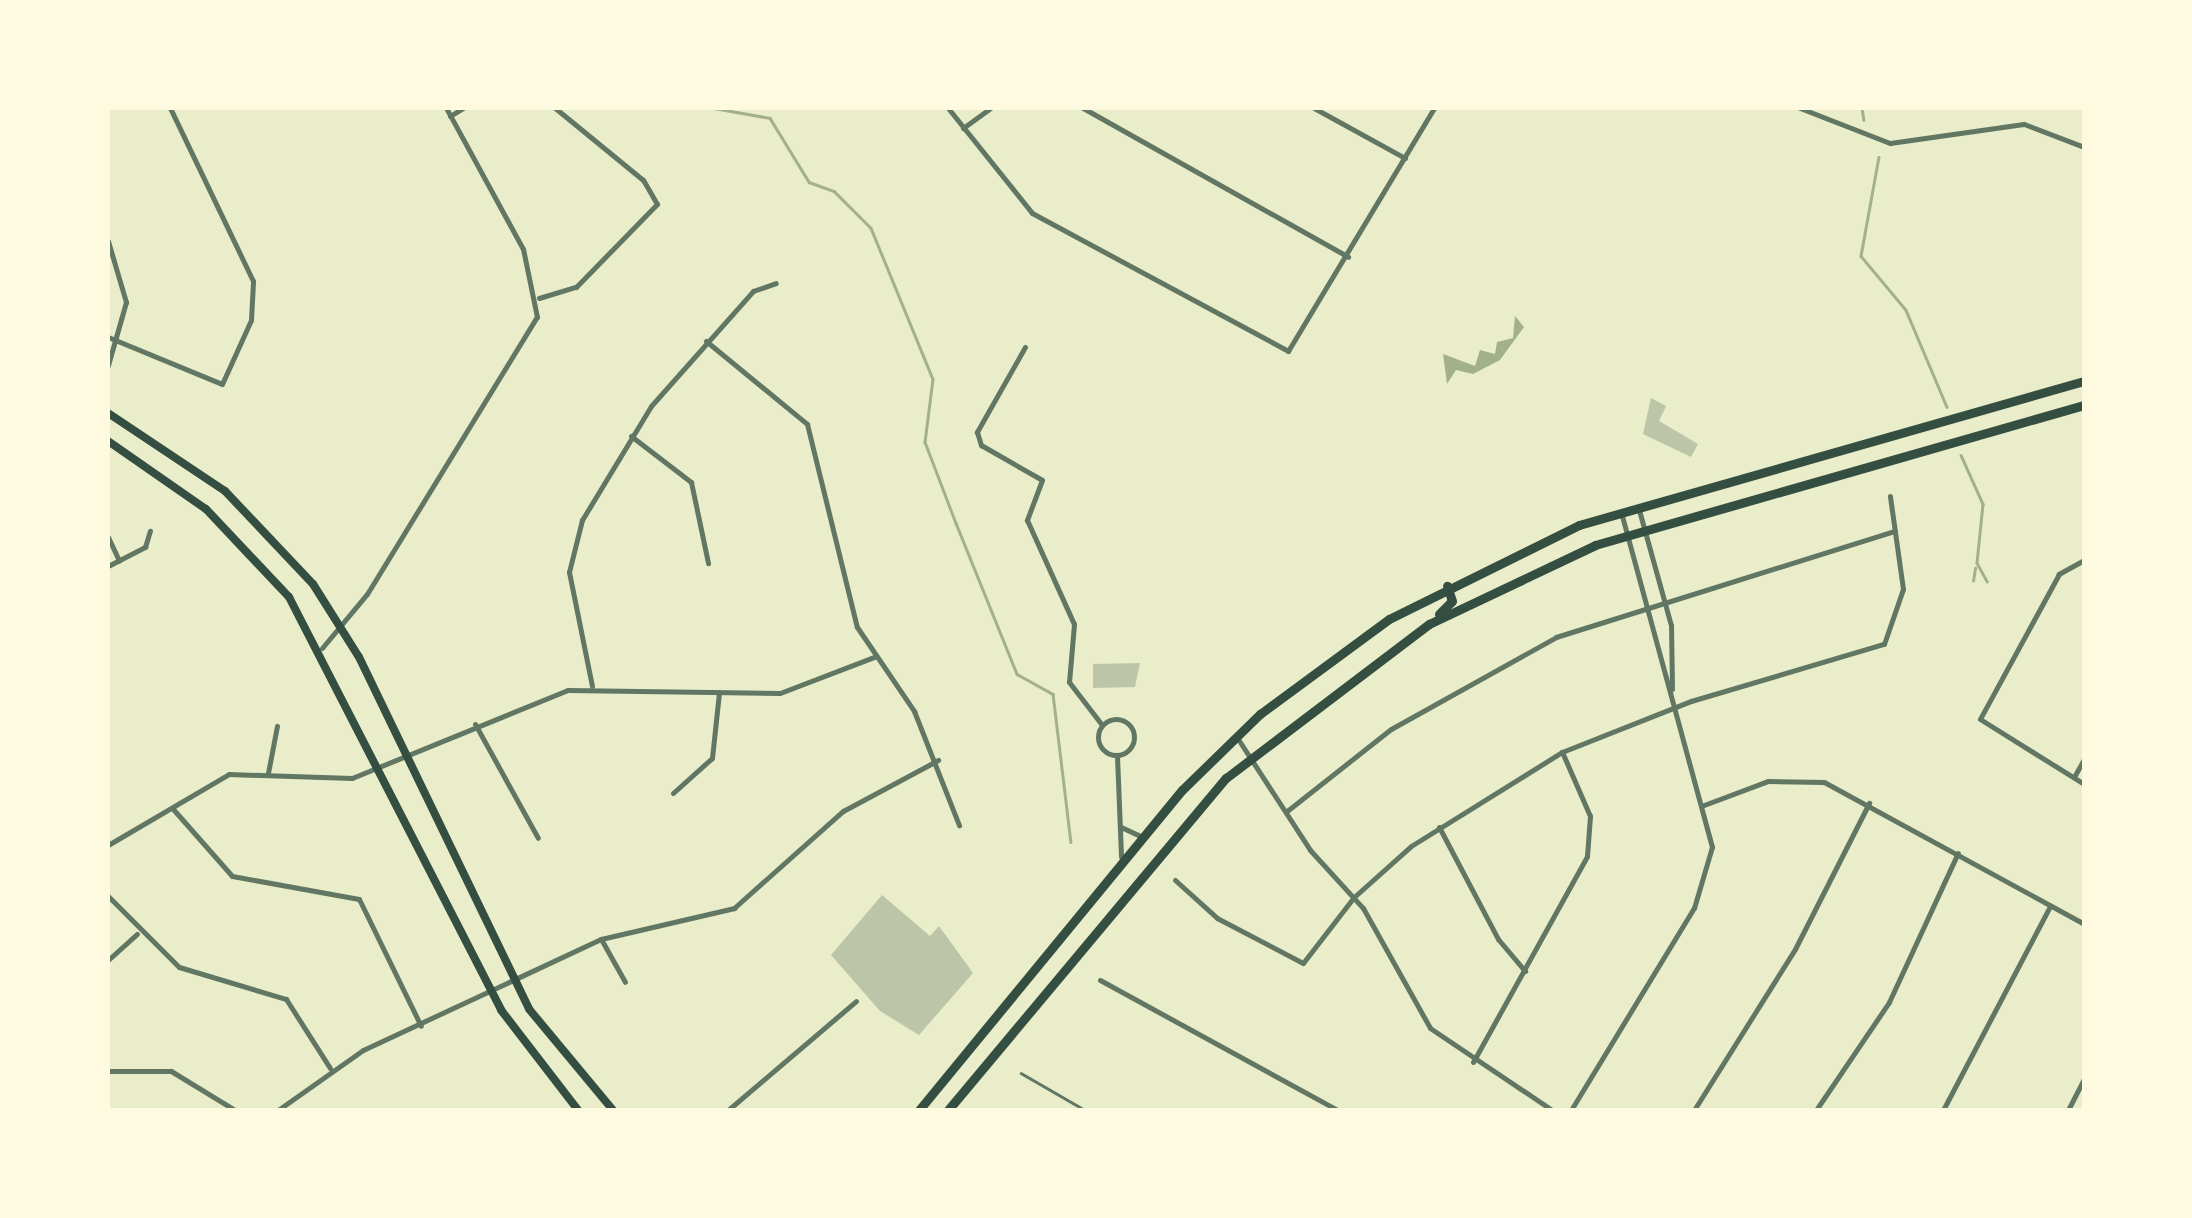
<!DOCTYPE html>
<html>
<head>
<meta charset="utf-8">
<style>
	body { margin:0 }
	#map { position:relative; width:2192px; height:1218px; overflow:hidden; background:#e9edc9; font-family:Merriweather,serif }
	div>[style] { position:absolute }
	.water>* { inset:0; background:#a3b18a }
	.stream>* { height:2.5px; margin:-1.25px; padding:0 1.25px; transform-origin:1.25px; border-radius:1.25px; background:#a3b18a }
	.building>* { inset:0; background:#bcc5a7 }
	.service>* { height:2.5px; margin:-1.25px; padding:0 1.25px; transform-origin:1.25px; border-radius:1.25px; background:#617663 }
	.minor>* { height:5px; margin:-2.5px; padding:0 2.5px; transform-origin:2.5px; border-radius:2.5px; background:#617663 }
	.minor>.ring { margin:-2.5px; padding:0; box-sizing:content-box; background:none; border:5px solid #617663; border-radius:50% }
	.secondary>* { height:8px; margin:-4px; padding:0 4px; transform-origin:4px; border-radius:4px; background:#344e41 }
	.primary>* { height:9px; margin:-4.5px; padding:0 4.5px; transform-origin:4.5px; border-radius:4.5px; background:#344e41 }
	span { translate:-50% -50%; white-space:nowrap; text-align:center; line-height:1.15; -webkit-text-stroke:10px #fefae0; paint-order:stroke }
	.frame { position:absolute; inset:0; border:110px solid #fefae0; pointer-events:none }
</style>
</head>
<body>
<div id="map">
	<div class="water">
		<i style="clip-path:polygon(1515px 316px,1524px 327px,1500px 360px,1473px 374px,1456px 370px,1447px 384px,1443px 354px,1475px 366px,1480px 350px,1495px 354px,1497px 342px,1513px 338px)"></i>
	</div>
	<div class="stream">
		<i style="left:714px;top:108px;width:57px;rotate:10.1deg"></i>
		<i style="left:770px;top:118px;width:75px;rotate:58.6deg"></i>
		<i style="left:809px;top:182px;width:27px;rotate:20deg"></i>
		<i style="left:834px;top:191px;width:52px;rotate:45deg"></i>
		<i style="left:871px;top:228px;width:163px;rotate:67.7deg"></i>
		<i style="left:933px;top:379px;width:64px;rotate:97.2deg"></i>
		<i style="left:925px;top:442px;width:87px;rotate:69.1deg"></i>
		<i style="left:956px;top:523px;width:163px;rotate:68deg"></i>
		<i style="left:1017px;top:674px;width:41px;rotate:29.1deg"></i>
		<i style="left:1053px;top:694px;width:149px;rotate:83.1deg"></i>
		<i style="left:1862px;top:108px;width:12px;rotate:81deg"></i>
		<i style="left:1879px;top:157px;width:101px;rotate:100.3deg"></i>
		<i style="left:1861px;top:256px;width:70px;rotate:50.2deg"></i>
		<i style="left:1906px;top:310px;width:105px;rotate:67.1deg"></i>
		<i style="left:1961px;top:455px;width:54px;rotate:65.8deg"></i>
		<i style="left:1983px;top:504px;width:59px;rotate:95.8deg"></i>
		<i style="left:1977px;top:563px;width:21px;rotate:61deg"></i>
		<i style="left:1973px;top:581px;width:13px;rotate:-81deg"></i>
	</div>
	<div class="building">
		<i style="clip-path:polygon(1651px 398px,1666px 406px,1659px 421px,1698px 444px,1691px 457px,1643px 434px)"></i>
		<i style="clip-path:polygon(1140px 663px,1135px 687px,1093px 688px,1093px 664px)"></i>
		<i style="clip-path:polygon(882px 895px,930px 936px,939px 926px,973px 973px,919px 1035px,880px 1011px,831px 955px)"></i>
	</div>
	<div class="service">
		<i style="left:1021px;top:1073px;width:74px;rotate:30deg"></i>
	</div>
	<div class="minor">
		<i style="left:948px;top:108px;width:134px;rotate:51.3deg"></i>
		<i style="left:1032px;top:213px;width:291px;rotate:28.3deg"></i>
		<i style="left:1288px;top:351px;width:283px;rotate:-59deg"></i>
		<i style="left:1083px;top:108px;width:304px;rotate:29.3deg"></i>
		<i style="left:1314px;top:108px;width:104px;rotate:28.8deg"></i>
		<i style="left:1800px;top:108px;width:97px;rotate:21.3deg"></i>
		<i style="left:1890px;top:143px;width:135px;rotate:-8.1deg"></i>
		<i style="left:2024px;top:124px;width:64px;rotate:21deg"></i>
		<i style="left:450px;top:116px;width:15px;rotate:-32deg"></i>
		<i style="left:963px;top:128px;width:34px;rotate:-36deg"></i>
		<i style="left:108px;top:241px;width:64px;rotate:73.6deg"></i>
		<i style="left:126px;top:302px;width:66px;rotate:105.9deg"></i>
		<i style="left:539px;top:298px;width:39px;rotate:-17deg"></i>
		<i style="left:576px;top:287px;width:116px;rotate:-45.7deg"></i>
		<i style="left:657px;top:204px;width:28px;rotate:-120deg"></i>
		<i style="left:643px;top:180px;width:114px;rotate:-140.7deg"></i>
		<i style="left:108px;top:337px;width:123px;rotate:22.4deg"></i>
		<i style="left:222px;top:384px;width:70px;rotate:-65.6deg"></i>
		<i style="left:251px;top:320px;width:39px;rotate:-87deg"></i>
		<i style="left:253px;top:281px;width:192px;rotate:-115.6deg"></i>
		<i style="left:706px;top:341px;width:131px;rotate:39.4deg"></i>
		<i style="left:807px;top:424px;width:209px;rotate:76.2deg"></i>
		<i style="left:857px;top:627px;width:102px;rotate:55.8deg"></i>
		<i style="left:914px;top:711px;width:123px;rotate:68.5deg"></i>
		<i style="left:1025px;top:347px;width:98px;rotate:119.5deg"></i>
		<i style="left:977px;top:432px;width:14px;rotate:73deg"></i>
		<i style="left:981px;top:445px;width:70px;rotate:29.8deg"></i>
		<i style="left:1042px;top:480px;width:43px;rotate:110.6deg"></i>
		<i style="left:1027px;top:520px;width:114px;rotate:65.7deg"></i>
		<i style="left:1074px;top:624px;width:58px;rotate:94.9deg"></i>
		<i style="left:1069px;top:682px;width:54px;rotate:52.5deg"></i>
		<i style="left:631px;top:436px;width:76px;rotate:37.5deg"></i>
		<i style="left:691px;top:482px;width:83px;rotate:78.1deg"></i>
		<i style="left:1639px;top:510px;width:119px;rotate:74.5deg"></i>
		<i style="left:1671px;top:625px;width:64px;rotate:89.1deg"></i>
		<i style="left:108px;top:537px;width:26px;rotate:65deg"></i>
		<i style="left:2084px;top:560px;width:29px;rotate:151deg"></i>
		<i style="left:2059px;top:574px;width:165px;rotate:118.6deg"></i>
		<i style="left:1980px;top:719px;width:123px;rotate:32deg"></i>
		<i style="left:108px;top:566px;width:42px;rotate:-27.2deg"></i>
		<i style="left:145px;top:547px;width:17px;rotate:-73deg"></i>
		<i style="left:322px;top:648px;width:70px;rotate:-50.2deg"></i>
		<i style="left:367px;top:594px;width:325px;rotate:-58.5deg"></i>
		<i style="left:537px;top:317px;width:69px;rotate:-101.6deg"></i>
		<i style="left:523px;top:249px;width:161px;rotate:-118.6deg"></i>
		<i style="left:592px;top:686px;width:116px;rotate:-101.4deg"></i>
		<i style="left:569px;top:572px;width:54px;rotate:-76deg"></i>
		<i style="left:582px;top:520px;width:133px;rotate:-58.8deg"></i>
		<i style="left:651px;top:406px;width:154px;rotate:-48.4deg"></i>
		<i style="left:753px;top:291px;width:24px;rotate:-19deg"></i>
		<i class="ring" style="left:1098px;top:719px;width:31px;height:31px"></i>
		<i style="left:475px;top:724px;width:130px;rotate:61.1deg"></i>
		<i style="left:1238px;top:739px;width:132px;rotate:57deg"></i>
		<i style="left:1310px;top:850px;width:79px;rotate:47.6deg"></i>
		<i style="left:1363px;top:908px;width:137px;rotate:60.8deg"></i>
		<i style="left:1430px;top:1028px;width:147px;rotate:33.9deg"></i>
		<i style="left:1117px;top:756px;width:101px;rotate:87.7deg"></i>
		<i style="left:268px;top:773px;width:48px;rotate:-79.2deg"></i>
		<i style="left:2074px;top:777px;width:21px;rotate:-61deg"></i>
		<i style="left:673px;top:793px;width:52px;rotate:-41.9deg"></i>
		<i style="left:712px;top:758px;width:66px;rotate:-83.9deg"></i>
		<i style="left:1704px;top:805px;width:68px;rotate:-20.6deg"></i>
		<i style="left:1768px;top:781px;width:56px;rotate:1deg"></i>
		<i style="left:1824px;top:782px;width:296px;rotate:28.6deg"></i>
		<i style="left:173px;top:809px;width:89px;rotate:48.6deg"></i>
		<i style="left:232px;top:876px;width:129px;rotate:10.3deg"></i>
		<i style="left:359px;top:899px;width:141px;rotate:64deg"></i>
		<i style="left:1287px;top:811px;width:132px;rotate:-38.3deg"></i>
		<i style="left:1391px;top:729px;width:189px;rotate:-29.1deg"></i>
		<i style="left:1556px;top:637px;width:355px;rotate:-17.4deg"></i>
		<i style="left:1121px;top:827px;width:21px;rotate:25deg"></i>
		<i style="left:1439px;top:827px;width:127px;rotate:62.2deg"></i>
		<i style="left:1498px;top:939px;width:42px;rotate:49.8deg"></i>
		<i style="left:108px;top:845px;width:140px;rotate:-30.4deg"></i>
		<i style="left:229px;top:774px;width:123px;rotate:1.9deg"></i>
		<i style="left:352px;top:778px;width:233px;rotate:-22.2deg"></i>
		<i style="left:568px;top:690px;width:212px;rotate:0.8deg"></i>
		<i style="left:780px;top:693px;width:101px;rotate:-21deg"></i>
		<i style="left:1175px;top:880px;width:57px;rotate:42.1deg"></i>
		<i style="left:1217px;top:918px;width:97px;rotate:27.6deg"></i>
		<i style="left:1303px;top:963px;width:83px;rotate:-52.3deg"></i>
		<i style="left:1354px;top:897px;width:76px;rotate:-41.8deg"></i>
		<i style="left:1411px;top:846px;width:178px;rotate:-31.9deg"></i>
		<i style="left:1562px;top:752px;width:139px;rotate:-21.6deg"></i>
		<i style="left:1691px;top:701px;width:201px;rotate:-16.5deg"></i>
		<i style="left:1884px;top:644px;width:58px;rotate:-70.9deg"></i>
		<i style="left:1903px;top:589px;width:94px;rotate:-98deg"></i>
		<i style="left:108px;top:896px;width:100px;rotate:45deg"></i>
		<i style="left:179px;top:967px;width:112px;rotate:16.7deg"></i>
		<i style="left:286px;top:999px;width:82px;rotate:57.5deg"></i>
		<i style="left:601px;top:939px;width:49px;rotate:60.8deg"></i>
		<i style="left:108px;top:960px;width:39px;rotate:-42deg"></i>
		<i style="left:1100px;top:980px;width:270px;rotate:28.7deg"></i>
		<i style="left:1473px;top:1062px;width:235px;rotate:-61deg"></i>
		<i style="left:1587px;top:856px;width:40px;rotate:-85.7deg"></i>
		<i style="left:1590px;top:816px;width:70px;rotate:-113.6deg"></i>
		<i style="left:108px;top:1071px;width:63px"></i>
		<i style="left:171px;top:1071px;width:75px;rotate:31.4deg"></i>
		<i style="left:278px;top:1110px;width:104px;rotate:-35.2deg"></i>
		<i style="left:363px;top:1050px;width:263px;rotate:-25deg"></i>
		<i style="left:601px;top:939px;width:137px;rotate:-13.1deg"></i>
		<i style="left:734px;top:908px;width:146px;rotate:-41.7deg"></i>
		<i style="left:843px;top:811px;width:108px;rotate:-28.2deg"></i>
		<i style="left:728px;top:1110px;width:168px;rotate:-40.4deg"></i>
		<i style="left:1571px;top:1110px;width:237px;rotate:-58.7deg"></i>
		<i style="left:1694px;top:908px;width:64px;rotate:-73.6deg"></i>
		<i style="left:1712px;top:847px;width:344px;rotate:-105.2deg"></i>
		<i style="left:1694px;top:1110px;width:190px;rotate:-57.9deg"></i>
		<i style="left:1795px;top:949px;width:164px;rotate:-63.1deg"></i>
		<i style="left:1816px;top:1110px;width:130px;rotate:-55.9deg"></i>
		<i style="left:1889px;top:1002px;width:164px;rotate:-65.2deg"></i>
		<i style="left:1943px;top:1110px;width:230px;rotate:-62.3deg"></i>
		<i style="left:2068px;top:1110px;width:35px;rotate:-63deg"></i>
	</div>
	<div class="secondary">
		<i style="left:108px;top:413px;width:141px;rotate:33.7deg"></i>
		<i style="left:225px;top:491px;width:128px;rotate:46.6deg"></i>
		<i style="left:313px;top:584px;width:86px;rotate:57.8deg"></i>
		<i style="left:359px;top:657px;width:391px;rotate:64.2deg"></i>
		<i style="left:529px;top:1009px;width:131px;rotate:50.3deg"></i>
		<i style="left:108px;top:441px;width:119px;rotate:34.8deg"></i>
		<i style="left:206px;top:509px;width:121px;rotate:46.7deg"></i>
		<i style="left:289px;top:597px;width:464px;rotate:62.8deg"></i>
		<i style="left:501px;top:1010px;width:126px;rotate:52.4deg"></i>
	</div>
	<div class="primary">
		<i style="left:1439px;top:614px;width:18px;rotate:-45deg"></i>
		<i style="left:1452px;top:601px;width:16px;rotate:-108deg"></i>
		<i style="left:919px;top:1110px;width:414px;rotate:-50.6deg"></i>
		<i style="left:1182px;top:790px;width:109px;rotate:-44.3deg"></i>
		<i style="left:1260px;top:714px;width:160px;rotate:-36.4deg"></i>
		<i style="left:1389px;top:619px;width:212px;rotate:-26.3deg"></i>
		<i style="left:1579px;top:525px;width:525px;rotate:-15.92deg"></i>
		<i style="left:948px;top:1110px;width:433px;rotate:-50.1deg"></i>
		<i style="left:1226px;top:778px;width:255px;rotate:-37.2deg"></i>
		<i style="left:1429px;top:624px;width:184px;rotate:-25.4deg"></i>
		<i style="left:1595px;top:545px;width:509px;rotate:-15.98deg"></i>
	</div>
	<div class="frame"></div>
</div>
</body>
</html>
